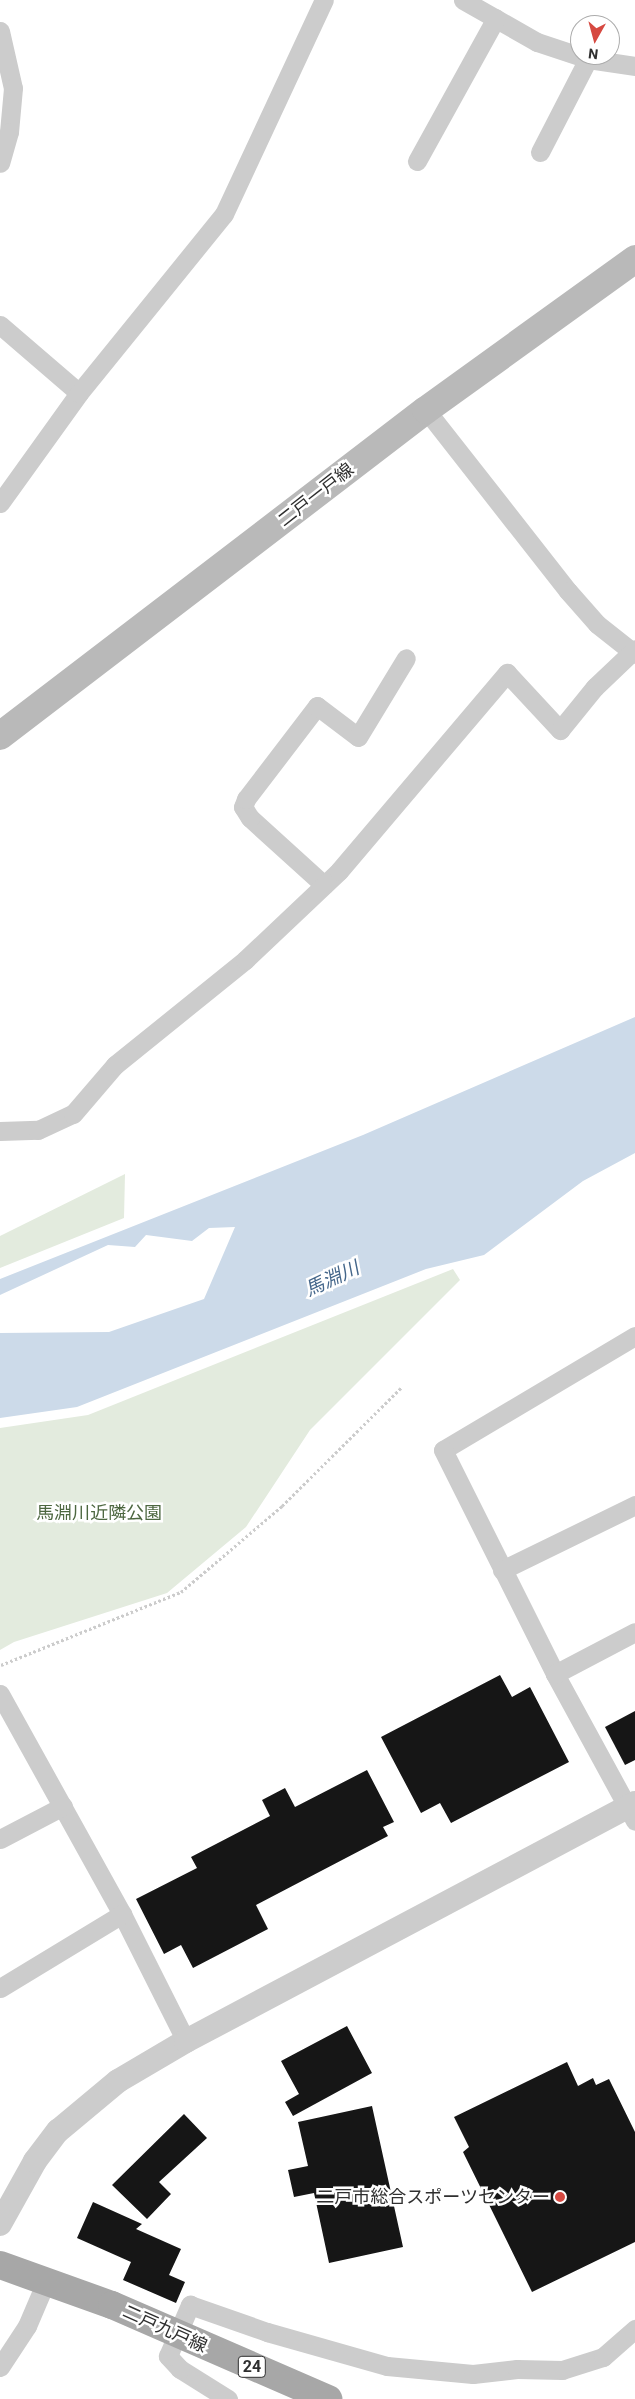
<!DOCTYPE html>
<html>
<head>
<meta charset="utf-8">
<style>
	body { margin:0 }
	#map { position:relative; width:635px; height:2399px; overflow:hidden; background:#fff; font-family:Roboto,"Noto Sans JP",sans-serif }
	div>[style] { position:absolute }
	.green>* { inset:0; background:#e3ebde }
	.water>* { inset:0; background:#ccdae9 }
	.building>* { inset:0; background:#161616 }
	.path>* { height:3px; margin-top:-1.5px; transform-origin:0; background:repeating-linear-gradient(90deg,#ccc 0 2.5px,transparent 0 5px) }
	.minor>* { height:19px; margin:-9.5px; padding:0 9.5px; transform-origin:9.5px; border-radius:9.5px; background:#ccc }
	.tertiary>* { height:24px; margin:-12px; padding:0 12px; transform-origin:12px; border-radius:12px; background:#ccc }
	.secondary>* { height:28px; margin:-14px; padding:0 14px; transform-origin:14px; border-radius:14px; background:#b9b9b9 }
	.primary>* { height:28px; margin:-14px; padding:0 14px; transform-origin:14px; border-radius:14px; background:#a7a7a7 }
	.dots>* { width:14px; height:14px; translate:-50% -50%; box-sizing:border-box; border:2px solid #fff; border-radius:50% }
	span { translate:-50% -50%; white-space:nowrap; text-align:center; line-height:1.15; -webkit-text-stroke:5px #fff; paint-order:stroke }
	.shield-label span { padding:1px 4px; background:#fff; border:1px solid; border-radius:4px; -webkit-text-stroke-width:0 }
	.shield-label { font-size:16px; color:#2f2f2f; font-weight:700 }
	.street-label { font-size:18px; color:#2f2f2f }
	.park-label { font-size:18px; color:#4d6740 }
	.poi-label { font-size:18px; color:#2f2f2f }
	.right { translate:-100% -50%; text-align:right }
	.water-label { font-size:19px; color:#44668a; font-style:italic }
	.north { position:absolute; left:570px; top:15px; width:50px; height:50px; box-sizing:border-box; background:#fff; border:1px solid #acacac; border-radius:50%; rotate:187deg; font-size:14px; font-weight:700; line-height:20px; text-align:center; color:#2f2f2f }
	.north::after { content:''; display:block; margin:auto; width:18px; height:22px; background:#d64941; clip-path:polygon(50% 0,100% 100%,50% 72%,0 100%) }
</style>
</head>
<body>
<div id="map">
	<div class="green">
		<i style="clip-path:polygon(125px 1174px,124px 1218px,0 1268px,0 1236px)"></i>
		<i style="clip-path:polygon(453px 1269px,460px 1280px,310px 1430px,246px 1527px,167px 1593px,14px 1642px,0 1650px,0 1428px,88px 1415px)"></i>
	</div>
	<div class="water">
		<i style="clip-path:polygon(635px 1017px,635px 1153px,583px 1181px,484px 1255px,426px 1269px,77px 1407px,0 1418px,0 1333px,109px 1332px,204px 1299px,235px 1227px,209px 1228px,192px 1241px,146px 1235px,135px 1247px,108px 1245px,0 1295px,0 1279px,363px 1135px)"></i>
	</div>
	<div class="building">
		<i style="clip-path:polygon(500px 1675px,512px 1697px,530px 1687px,569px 1762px,451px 1823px,440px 1803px,421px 1813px,381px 1737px)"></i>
		<i style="clip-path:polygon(635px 1711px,635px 1760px,625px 1765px,605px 1727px)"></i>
		<i style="clip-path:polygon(367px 1770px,394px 1822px,383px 1827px,388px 1836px,256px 1905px,268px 1929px,193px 1968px,181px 1945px,164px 1954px,136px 1899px,197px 1868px,191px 1857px,270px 1816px,262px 1800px,285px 1788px,295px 1807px)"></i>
		<i style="clip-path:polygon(347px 2026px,372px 2073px,293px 2116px,285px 2102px,299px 2094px,281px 2061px)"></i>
		<i style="clip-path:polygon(567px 2062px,578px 2086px,593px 2078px,596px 2085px,609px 2079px,635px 2132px,635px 2242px,532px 2292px,463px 2152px,469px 2147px,454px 2117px)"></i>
		<i style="clip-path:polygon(372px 2106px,403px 2247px,329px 2263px,314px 2193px,294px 2197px,288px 2170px,308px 2166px,298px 2122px)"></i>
		<i style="clip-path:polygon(184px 2114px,207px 2138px,159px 2182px,171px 2194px,147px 2219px,112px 2185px)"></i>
		<i style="clip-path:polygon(93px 2202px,142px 2224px,136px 2229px,181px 2249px,169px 2275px,185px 2282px,176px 2303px,123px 2280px,131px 2262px,77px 2238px)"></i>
	</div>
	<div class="path">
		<i style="left:1px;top:1665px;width:194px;rotate:-22.1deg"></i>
		<i style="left:181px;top:1592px;width:133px;rotate:-40.4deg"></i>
		<i style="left:282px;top:1506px;width:168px;rotate:-44.8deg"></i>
	</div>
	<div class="minor">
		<i style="left:463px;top:0;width:85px;rotate:29.6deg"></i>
		<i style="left:537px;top:42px;width:54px;rotate:18.4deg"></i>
		<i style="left:588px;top:59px;width:48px;rotate:8.5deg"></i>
		<i style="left:0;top:31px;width:58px;rotate:77.2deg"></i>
		<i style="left:13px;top:88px;width:44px;rotate:95.2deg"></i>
		<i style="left:9px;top:132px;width:32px;rotate:106deg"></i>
		<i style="left:540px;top:152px;width:105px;rotate:-62.7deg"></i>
		<i style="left:417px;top:161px;width:163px;rotate:-61.1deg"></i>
		<i style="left:0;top:325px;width:104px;rotate:40.7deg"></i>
		<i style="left:426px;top:410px;width:230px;rotate:51.9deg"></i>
		<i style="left:568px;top:591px;width:44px;rotate:48.7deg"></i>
		<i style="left:597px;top:624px;width:48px;rotate:38.3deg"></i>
		<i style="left:0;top:503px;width:135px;rotate:-54.3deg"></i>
		<i style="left:79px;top:393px;width:230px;rotate:-51deg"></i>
		<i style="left:224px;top:214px;width:236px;rotate:-65deg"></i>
		<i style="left:324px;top:885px;width:100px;rotate:-137.8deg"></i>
		<i style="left:250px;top:818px;width:13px;rotate:-122deg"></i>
		<i style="left:243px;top:807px;width:9px;rotate:-69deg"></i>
		<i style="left:246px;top:799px;width:117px;rotate:-52.6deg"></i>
		<i style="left:317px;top:706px;width:51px;rotate:37.1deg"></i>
		<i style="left:358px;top:737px;width:92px;rotate:-58.7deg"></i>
		<i style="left:0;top:1131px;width:38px;rotate:-2deg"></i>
		<i style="left:38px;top:1130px;width:38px;rotate:-25deg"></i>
		<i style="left:73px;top:1114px;width:65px;rotate:-49.4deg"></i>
		<i style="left:115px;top:1065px;width:167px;rotate:-38.9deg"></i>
		<i style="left:245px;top:960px;width:129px;rotate:-43.4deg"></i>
		<i style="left:339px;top:871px;width:260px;rotate:-49.7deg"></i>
		<i style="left:507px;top:673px;width:78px;rotate:47.1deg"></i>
		<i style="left:560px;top:730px;width:55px;rotate:-50.9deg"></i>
		<i style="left:595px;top:687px;width:55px;rotate:-43.5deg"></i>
		<i style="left:635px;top:1336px;width:223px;rotate:149.3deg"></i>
		<i style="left:443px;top:1450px;width:250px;rotate:63.4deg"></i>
		<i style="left:555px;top:1674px;width:167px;rotate:61.4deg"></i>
		<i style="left:502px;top:1570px;width:148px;rotate:-26deg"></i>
		<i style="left:555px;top:1674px;width:90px;rotate:-27.7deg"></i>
		<i style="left:0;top:1694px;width:252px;rotate:61deg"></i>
		<i style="left:122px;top:1914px;width:142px;rotate:63.3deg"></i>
		<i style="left:0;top:1839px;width:71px;rotate:-27.6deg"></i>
		<i style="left:0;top:1988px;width:143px;rotate:-31.2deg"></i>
		<i style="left:0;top:2367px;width:49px;rotate:-56.6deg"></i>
		<i style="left:27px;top:2326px;width:51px;rotate:-66.9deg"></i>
		<i style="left:228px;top:2399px;width:57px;rotate:-148deg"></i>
		<i style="left:180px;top:2369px;width:18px;rotate:-133deg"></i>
		<i style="left:168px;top:2356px;width:56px;rotate:-66.7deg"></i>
		<i style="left:190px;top:2305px;width:82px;rotate:19.3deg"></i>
		<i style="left:267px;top:2332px;width:125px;rotate:15.8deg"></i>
		<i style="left:387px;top:2366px;width:86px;rotate:5.3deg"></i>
		<i style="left:473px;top:2374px;width:44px;rotate:-6.5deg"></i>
		<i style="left:517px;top:2369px;width:45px;rotate:1.3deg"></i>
		<i style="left:562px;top:2370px;width:43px;rotate:-17.6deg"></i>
		<i style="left:603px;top:2357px;width:43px;rotate:-41.2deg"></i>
	</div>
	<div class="tertiary">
		<i style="left:0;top:2224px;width:72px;rotate:-60.9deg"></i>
		<i style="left:35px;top:2161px;width:38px;rotate:-53deg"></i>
		<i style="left:58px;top:2131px;width:78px;rotate:-39.8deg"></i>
		<i style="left:118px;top:2081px;width:79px;rotate:-30.5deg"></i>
		<i style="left:186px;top:2041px;width:508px;rotate:-27.93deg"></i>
	</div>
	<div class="secondary">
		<i style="left:0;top:736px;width:536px;rotate:-37.43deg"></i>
		<i style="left:426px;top:410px;width:258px;rotate:-35.8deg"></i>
	</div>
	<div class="primary">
		<i style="left:0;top:2265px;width:119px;rotate:19.7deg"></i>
		<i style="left:112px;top:2305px;width:236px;rotate:23.5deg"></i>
	</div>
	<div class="dots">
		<i style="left:560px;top:2197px;background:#d64941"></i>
	</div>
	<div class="shield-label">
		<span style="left:252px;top:2367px">24</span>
	</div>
	<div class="street-label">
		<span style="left:316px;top:495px;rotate:-38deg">二戸一戸線</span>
		<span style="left:165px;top:2329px;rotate:24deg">二戸九戸線</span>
	</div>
	<div class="park-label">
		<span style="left:99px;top:1513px">馬淵川近隣公園</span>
	</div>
	<div class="poi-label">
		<span class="right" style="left:550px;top:2197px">二戸市総合スポーツセンター</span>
	</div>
	<div class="water-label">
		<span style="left:332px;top:1279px;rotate:-25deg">馬淵川</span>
	</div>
	<div class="north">N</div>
</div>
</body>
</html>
